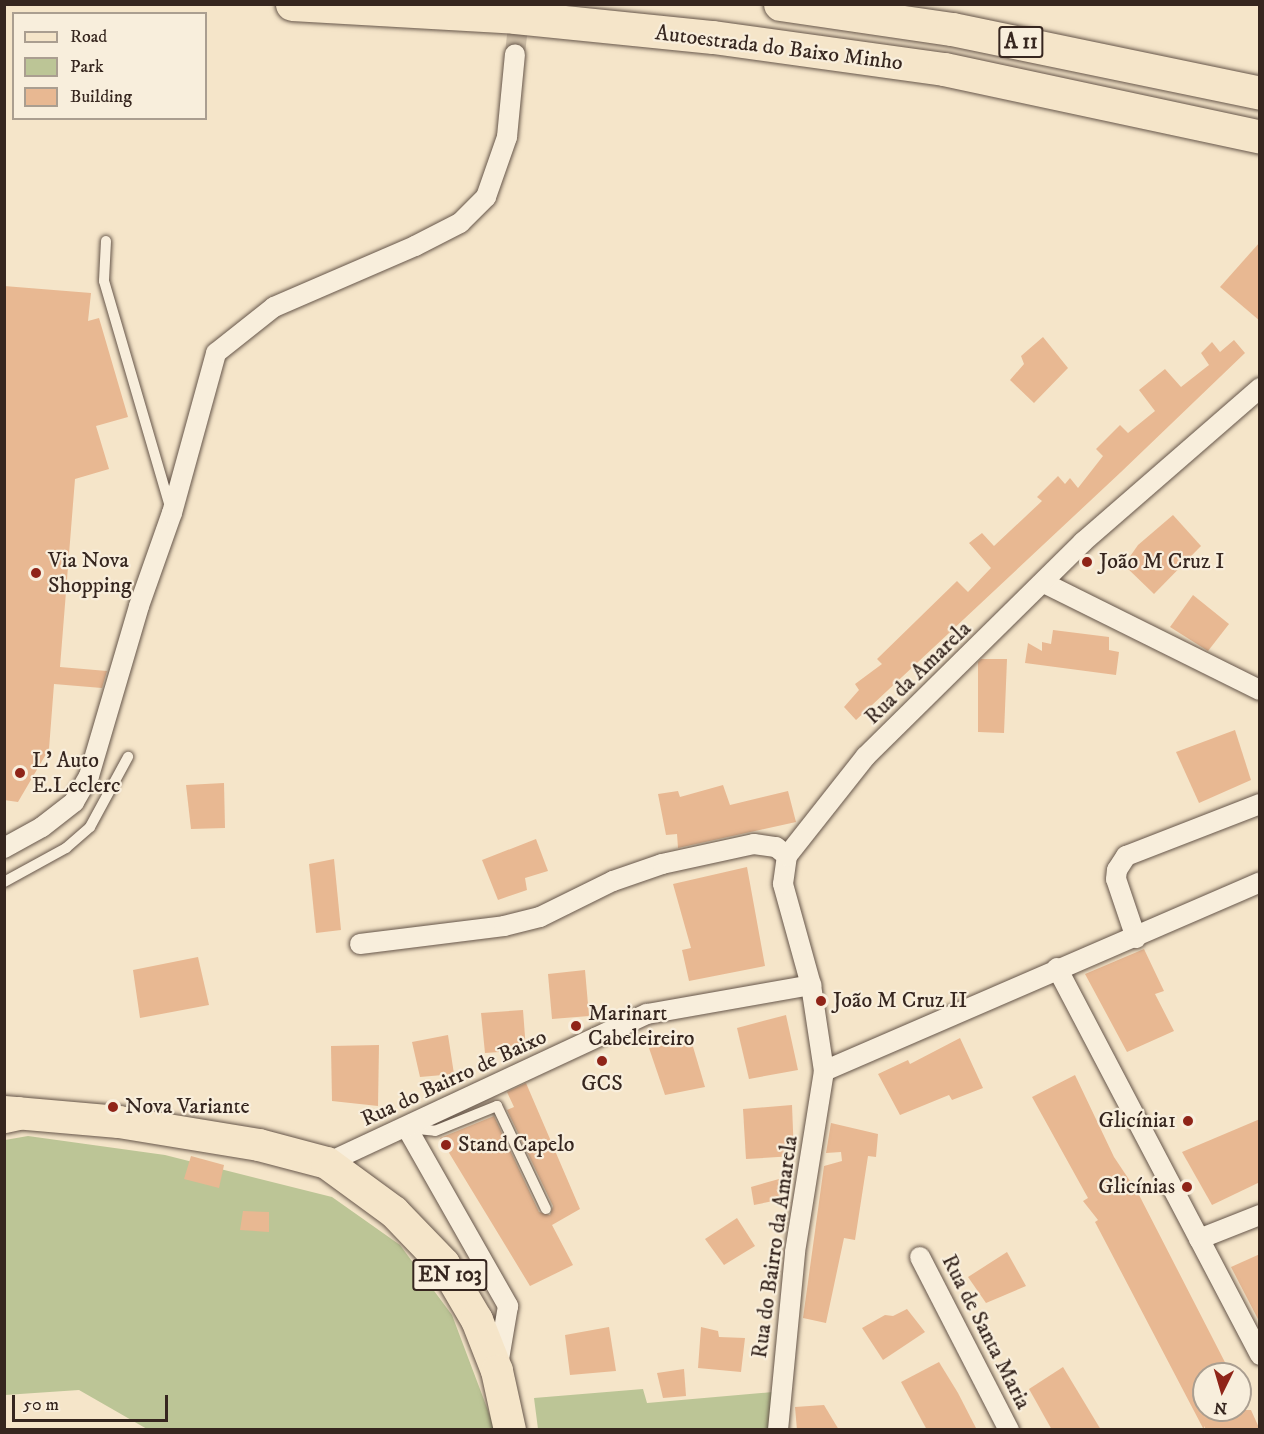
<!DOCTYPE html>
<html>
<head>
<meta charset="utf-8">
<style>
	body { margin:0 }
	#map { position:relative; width:1264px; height:1434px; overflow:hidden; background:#f5e5c9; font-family:"IM FELL DW Pica",serif }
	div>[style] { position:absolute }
	.green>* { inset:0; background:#bcc596 }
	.building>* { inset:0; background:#e8b892 }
	.minor-tunnel>* { height:20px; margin-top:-10px; transform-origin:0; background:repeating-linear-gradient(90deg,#cfbfa7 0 20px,transparent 0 30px) }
	.roads { filter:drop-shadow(0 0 2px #66564a) drop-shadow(0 0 2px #66564a) }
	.service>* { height:10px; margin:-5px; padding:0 5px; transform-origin:5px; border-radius:5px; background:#f8eedc }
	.minor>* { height:20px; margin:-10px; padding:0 10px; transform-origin:10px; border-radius:10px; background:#f8eedc }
	.primary>* { height:32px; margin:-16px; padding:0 16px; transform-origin:16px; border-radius:16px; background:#f5e5c9 }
	.trunk>* { height:33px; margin:-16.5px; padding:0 16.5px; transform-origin:16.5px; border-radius:16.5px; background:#f5e5c9 }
	.motorway>* { height:33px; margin:-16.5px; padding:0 16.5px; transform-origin:16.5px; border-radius:16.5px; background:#f5e5c9 }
	.dots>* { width:16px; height:16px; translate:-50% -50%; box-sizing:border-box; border:3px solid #f8eedc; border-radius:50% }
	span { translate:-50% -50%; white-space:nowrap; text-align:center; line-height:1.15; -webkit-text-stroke:4.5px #f8eedc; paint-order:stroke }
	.shield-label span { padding:2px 4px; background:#f8eedc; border:2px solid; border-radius:4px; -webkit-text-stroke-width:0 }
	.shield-label { font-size:21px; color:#36261f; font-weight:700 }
	.street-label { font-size:22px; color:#36261f }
	.poi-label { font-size:22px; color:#36261f }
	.left { translate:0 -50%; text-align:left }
	.right { translate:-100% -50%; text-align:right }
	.frame { position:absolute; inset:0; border:6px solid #36261f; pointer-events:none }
	.legend { position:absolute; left:12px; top:12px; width:195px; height:108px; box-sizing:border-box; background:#f8eedc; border:2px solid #aa9e90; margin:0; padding:8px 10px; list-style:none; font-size:18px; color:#36261f }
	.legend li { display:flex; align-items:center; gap:12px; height:30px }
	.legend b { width:30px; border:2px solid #aa9e90 }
	.north { position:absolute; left:1192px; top:1362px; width:60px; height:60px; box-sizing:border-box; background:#f8eedc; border:2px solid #aa9e90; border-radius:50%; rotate:185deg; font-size:16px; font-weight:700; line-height:24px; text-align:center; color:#36261f }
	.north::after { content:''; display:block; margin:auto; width:21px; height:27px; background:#8f2418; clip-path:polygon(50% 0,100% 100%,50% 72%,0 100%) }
	.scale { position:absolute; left:12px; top:1395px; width:156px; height:27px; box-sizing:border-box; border:3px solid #36261f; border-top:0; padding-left:8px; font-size:18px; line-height:21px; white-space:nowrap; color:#36261f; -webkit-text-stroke:4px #f8eedc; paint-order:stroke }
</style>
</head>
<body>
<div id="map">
	<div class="green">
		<i style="clip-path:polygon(28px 1136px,165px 1155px,332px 1197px,400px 1245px,452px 1315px,495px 1429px,147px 1429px,79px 1390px,5px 1395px,5px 1140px)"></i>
		<i style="clip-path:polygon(643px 1389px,647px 1403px,773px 1392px,777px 1429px,538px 1429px,534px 1398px)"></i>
	</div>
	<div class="building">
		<i style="clip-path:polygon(1260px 242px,1260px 321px,1220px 287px)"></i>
		<i style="clip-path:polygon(4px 286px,91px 293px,88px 321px,99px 318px,128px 417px,96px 426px,109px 469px,75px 479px,60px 667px,107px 671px,102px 688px,54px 684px,49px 749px,18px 802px,4px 800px)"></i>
		<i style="clip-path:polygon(1043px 337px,1068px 368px,1034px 403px,1010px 380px,1024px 364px,1021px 356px)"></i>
		<i style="clip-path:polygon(1234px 340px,1245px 353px,1121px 472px,856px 720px,844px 707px,859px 690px,855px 684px,882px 664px,877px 659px,957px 581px,968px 592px,991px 568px,969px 543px,982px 533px,994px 546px,1042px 501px,1037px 497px,1058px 476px,1065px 484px,1070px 478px,1078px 488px,1103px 456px,1096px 449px,1120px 425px,1128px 433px,1155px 411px,1139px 390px,1165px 369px,1181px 387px,1209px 365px,1201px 353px,1212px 342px,1220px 352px)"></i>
		<i style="clip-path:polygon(1173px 515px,1201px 546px,1154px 594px,1124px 565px,1138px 545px)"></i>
		<i style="clip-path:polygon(1193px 595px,1229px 624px,1208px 651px,1170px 627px)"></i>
		<i style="clip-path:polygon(1053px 630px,1109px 637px,1109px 650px,1119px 652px,1116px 675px,1025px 663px,1028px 643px,1042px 651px,1042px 642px,1051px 644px)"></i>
		<i style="clip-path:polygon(981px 659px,1007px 659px,1004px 733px,978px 732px,978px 662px)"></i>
		<i style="clip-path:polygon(1235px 730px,1251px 780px,1199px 803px,1176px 752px)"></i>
		<i style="clip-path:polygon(224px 783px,225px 828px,191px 829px,186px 785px)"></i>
		<i style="clip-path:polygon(723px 785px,730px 805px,788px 791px,796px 822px,678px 848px,677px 834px,666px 835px,658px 794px,678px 791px,680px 797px)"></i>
		<i style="clip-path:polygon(536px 839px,548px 871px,525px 878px,527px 890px,498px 900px,482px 860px)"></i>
		<i style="clip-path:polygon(334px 859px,341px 930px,316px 933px,309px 864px)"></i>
		<i style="clip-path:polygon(747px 867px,765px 966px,689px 981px,682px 950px,691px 948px,673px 884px)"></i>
		<i style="clip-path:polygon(1144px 949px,1164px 991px,1155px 994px,1174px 1031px,1127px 1052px,1085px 974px)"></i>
		<i style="clip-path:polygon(198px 957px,209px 1005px,140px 1018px,133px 970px)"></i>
		<i style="clip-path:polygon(585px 970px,589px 1016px,552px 1019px,548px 974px)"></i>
		<i style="clip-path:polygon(523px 1010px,526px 1050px,485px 1053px,481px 1013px)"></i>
		<i style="clip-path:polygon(786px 1015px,798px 1070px,749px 1079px,737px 1028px)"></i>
		<i style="clip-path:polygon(448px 1035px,454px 1074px,420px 1077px,412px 1042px)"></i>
		<i style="clip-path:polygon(960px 1038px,983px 1088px,952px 1100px,949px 1095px,900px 1115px,878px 1074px,908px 1060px,910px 1064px)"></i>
		<i style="clip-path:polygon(691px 1040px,705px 1087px,665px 1095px,649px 1048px)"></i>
		<i style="clip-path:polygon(379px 1045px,378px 1106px,332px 1101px,331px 1046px)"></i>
		<i style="clip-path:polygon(1075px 1075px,1114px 1157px,1138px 1193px,1231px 1374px,1204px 1374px,1204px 1410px,1251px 1410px,1260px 1430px,1206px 1430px,1204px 1426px,1204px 1430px,1095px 1222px,1098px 1220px,1083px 1201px,1088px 1198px,1032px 1097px)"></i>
		<i style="clip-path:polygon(526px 1083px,580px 1209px,552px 1225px,573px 1265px,530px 1286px,440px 1138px,494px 1116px,539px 1212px,550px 1215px,553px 1206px,507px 1110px,514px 1107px,507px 1092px)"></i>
		<i style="clip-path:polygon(792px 1105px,794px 1156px,746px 1159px,743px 1109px)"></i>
		<i style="clip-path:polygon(1260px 1119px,1260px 1182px,1212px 1205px,1182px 1152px)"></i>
		<i style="clip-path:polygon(831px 1123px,878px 1134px,876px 1157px,868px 1156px,855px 1240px,844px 1238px,826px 1323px,803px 1318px,824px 1166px,842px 1161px,841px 1152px,826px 1153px)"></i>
		<i style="clip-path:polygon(191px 1156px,224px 1165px,219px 1188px,184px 1179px)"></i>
		<i style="clip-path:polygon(779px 1179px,783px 1199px,754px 1205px,751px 1187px)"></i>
		<i style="clip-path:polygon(243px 1211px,269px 1212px,269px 1232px,240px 1230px)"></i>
		<i style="clip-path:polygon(737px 1218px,755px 1246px,724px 1265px,705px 1239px)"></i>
		<i style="clip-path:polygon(1007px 1252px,1026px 1286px,986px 1303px,968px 1277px)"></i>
		<i style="clip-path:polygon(1260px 1254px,1260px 1323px,1231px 1267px)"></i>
		<i style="clip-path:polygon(907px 1309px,925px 1332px,883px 1360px,862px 1328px,885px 1315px,893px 1316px)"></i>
		<i style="clip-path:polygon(609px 1327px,616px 1371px,570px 1375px,565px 1335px)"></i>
		<i style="clip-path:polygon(701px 1327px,718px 1331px,719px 1337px,745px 1338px,741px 1372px,698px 1368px)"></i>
		<i style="clip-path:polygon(939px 1362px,958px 1393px,977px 1430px,927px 1430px,901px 1382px)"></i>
		<i style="clip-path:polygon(1063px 1367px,1101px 1430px,1052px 1430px,1029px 1389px)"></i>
		<i style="clip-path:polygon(684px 1369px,686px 1396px,663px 1398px,657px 1373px)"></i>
		<i style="clip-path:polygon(824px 1405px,839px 1430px,797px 1430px,795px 1407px)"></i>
	</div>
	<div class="minor-tunnel">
		<i style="left:515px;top:54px;width:47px;rotate:-83.9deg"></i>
	</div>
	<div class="roads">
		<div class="service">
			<i style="left:106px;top:241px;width:40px;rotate:92.9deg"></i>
			<i style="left:104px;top:281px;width:235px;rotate:73.7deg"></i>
			<i style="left:4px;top:882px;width:71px;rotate:-28.7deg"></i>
			<i style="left:66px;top:848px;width:32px;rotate:-41deg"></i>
			<i style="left:90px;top:827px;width:80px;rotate:-61.5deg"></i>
			<i style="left:408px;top:1128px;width:27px;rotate:6deg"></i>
			<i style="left:435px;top:1131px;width:67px;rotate:-22deg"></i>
			<i style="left:497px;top:1106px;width:114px;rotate:64.6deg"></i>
		</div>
		<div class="minor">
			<i style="left:1044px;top:583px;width:241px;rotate:26.4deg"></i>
			<i style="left:4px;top:848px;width:43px;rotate:-28.9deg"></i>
			<i style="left:42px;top:827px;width:41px;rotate:-38deg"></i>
			<i style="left:74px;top:802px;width:30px;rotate:-60deg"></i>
			<i style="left:89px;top:776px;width:177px;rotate:-73.6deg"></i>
			<i style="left:139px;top:606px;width:99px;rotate:-70.5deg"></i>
			<i style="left:172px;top:513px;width:166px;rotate:-74.6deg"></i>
			<i style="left:216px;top:353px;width:74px;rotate:-38.4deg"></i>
			<i style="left:274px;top:307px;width:154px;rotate:-23.4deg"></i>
			<i style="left:415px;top:246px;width:51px;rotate:-27.1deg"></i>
			<i style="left:460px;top:223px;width:37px;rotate:-45deg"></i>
			<i style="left:486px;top:197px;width:64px;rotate:-70.7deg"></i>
			<i style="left:507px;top:137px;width:83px;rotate:-84.5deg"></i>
			<i style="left:1136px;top:938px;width:62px;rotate:-108.7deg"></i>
			<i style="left:1116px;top:879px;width:9px;rotate:-84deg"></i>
			<i style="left:1117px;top:870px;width:17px;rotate:-57deg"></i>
			<i style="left:1126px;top:856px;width:144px;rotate:-21.2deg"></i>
			<i style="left:360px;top:944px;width:145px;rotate:-7.1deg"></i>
			<i style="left:504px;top:926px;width:37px;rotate:-14deg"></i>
			<i style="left:540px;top:917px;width:81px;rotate:-26.3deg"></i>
			<i style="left:613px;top:881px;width:52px;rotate:-19.1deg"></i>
			<i style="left:662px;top:864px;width:94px;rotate:-12.3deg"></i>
			<i style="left:754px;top:844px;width:22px;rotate:8deg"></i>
			<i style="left:776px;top:847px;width:14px;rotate:39deg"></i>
			<i style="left:1057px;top:968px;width:437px;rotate:62.3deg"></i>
			<i style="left:824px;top:1071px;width:475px;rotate:-23.4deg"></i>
			<i style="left:407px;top:1128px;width:205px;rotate:60.4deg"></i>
			<i style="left:508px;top:1306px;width:60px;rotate:99.6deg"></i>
			<i style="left:327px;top:1163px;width:353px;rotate:-25deg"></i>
			<i style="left:647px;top:1014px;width:167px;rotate:-10deg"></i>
			<i style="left:1199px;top:1239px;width:66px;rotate:-21.5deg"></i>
			<i style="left:920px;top:1257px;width:195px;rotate:62.8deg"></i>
			<i style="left:778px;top:1430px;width:179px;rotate:-84.5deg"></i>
			<i style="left:795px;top:1252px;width:183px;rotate:-80.9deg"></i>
			<i style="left:824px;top:1071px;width:87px;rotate:-98.6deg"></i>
			<i style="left:811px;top:985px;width:105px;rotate:-105.5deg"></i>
			<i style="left:783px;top:884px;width:28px;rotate:-82deg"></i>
			<i style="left:787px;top:856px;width:127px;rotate:-51.7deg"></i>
			<i style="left:866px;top:756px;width:305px;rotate:-44.6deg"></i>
			<i style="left:1083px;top:542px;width:235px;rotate:-41deg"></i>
		</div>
		<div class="primary">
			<i style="left:4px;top:1112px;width:115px;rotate:5deg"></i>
			<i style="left:119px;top:1122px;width:142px;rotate:9.3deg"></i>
			<i style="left:259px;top:1145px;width:70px;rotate:14.8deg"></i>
			<i style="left:327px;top:1163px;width:83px;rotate:36.2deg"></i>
			<i style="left:394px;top:1212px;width:72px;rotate:46.1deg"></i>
			<i style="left:444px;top:1264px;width:65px;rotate:59.5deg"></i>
			<i style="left:477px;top:1320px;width:55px;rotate:68.6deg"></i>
			<i style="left:497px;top:1371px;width:60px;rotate:77.6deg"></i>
		</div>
		<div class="trunk">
			<i style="left:4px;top:1116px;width:14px;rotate:-12deg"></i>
		</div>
		<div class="motorway">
			<i style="left:292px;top:4px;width:223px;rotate:3.3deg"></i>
			<i style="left:515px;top:17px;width:199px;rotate:5.8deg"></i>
			<i style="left:713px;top:37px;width:233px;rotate:7.9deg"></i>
			<i style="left:944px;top:69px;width:323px;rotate:12.1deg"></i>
			<i style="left:780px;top:4px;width:174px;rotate:8.3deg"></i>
			<i style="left:952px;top:29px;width:315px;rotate:11.7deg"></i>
		</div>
	</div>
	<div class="dots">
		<i style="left:1087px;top:562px;background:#8f2418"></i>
		<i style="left:36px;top:573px;background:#8f2418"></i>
		<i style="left:20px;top:773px;background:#8f2418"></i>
		<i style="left:821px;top:1001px;background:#8f2418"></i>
		<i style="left:576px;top:1026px;background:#8f2418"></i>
		<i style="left:602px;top:1061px;background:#8f2418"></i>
		<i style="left:113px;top:1107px;background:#8f2418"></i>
		<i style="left:1188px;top:1121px;background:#8f2418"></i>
		<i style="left:446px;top:1145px;background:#8f2418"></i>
		<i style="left:1187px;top:1187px;background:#8f2418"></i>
	</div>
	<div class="shield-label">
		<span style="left:1021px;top:42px">A 11</span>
		<span style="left:450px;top:1275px">EN 103</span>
	</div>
	<div class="street-label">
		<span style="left:779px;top:48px;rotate:7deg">Autoestrada do Baixo Minho</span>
		<span style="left:918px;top:673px;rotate:-44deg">Rua da Amarela</span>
		<span style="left:454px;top:1078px;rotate:-25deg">Rua do Bairro de Baixo</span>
		<span style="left:775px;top:1247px;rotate:-82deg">Rua do Bairro da Amarela</span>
		<span style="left:986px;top:1332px;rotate:63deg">Rua de Santa Maria</span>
	</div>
	<div class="poi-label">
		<span class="left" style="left:48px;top:573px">Via Nova<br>Shopping</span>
		<span class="left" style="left:1099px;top:562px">João M Cruz I</span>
		<span class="left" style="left:32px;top:773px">L' Auto<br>E.Leclerc</span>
		<span class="left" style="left:833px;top:1001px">João M Cruz II</span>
		<span class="left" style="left:588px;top:1026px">Marinart<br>Cabeleireiro</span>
		<span style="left:602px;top:1084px">GCS</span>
		<span class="left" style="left:125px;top:1107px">Nova Variante</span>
		<span class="right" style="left:1176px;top:1121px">Glicínia1</span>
		<span class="left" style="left:458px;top:1145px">Stand Capelo</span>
		<span class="right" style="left:1175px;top:1187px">Glicínias</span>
	</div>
	<div class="frame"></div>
	<ul class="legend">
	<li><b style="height:8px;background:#f5e5c9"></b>Road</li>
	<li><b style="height:16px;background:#bcc596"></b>Park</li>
	<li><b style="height:16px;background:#e8b892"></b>Building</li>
	</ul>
	<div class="north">N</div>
	<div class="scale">50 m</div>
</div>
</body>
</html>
